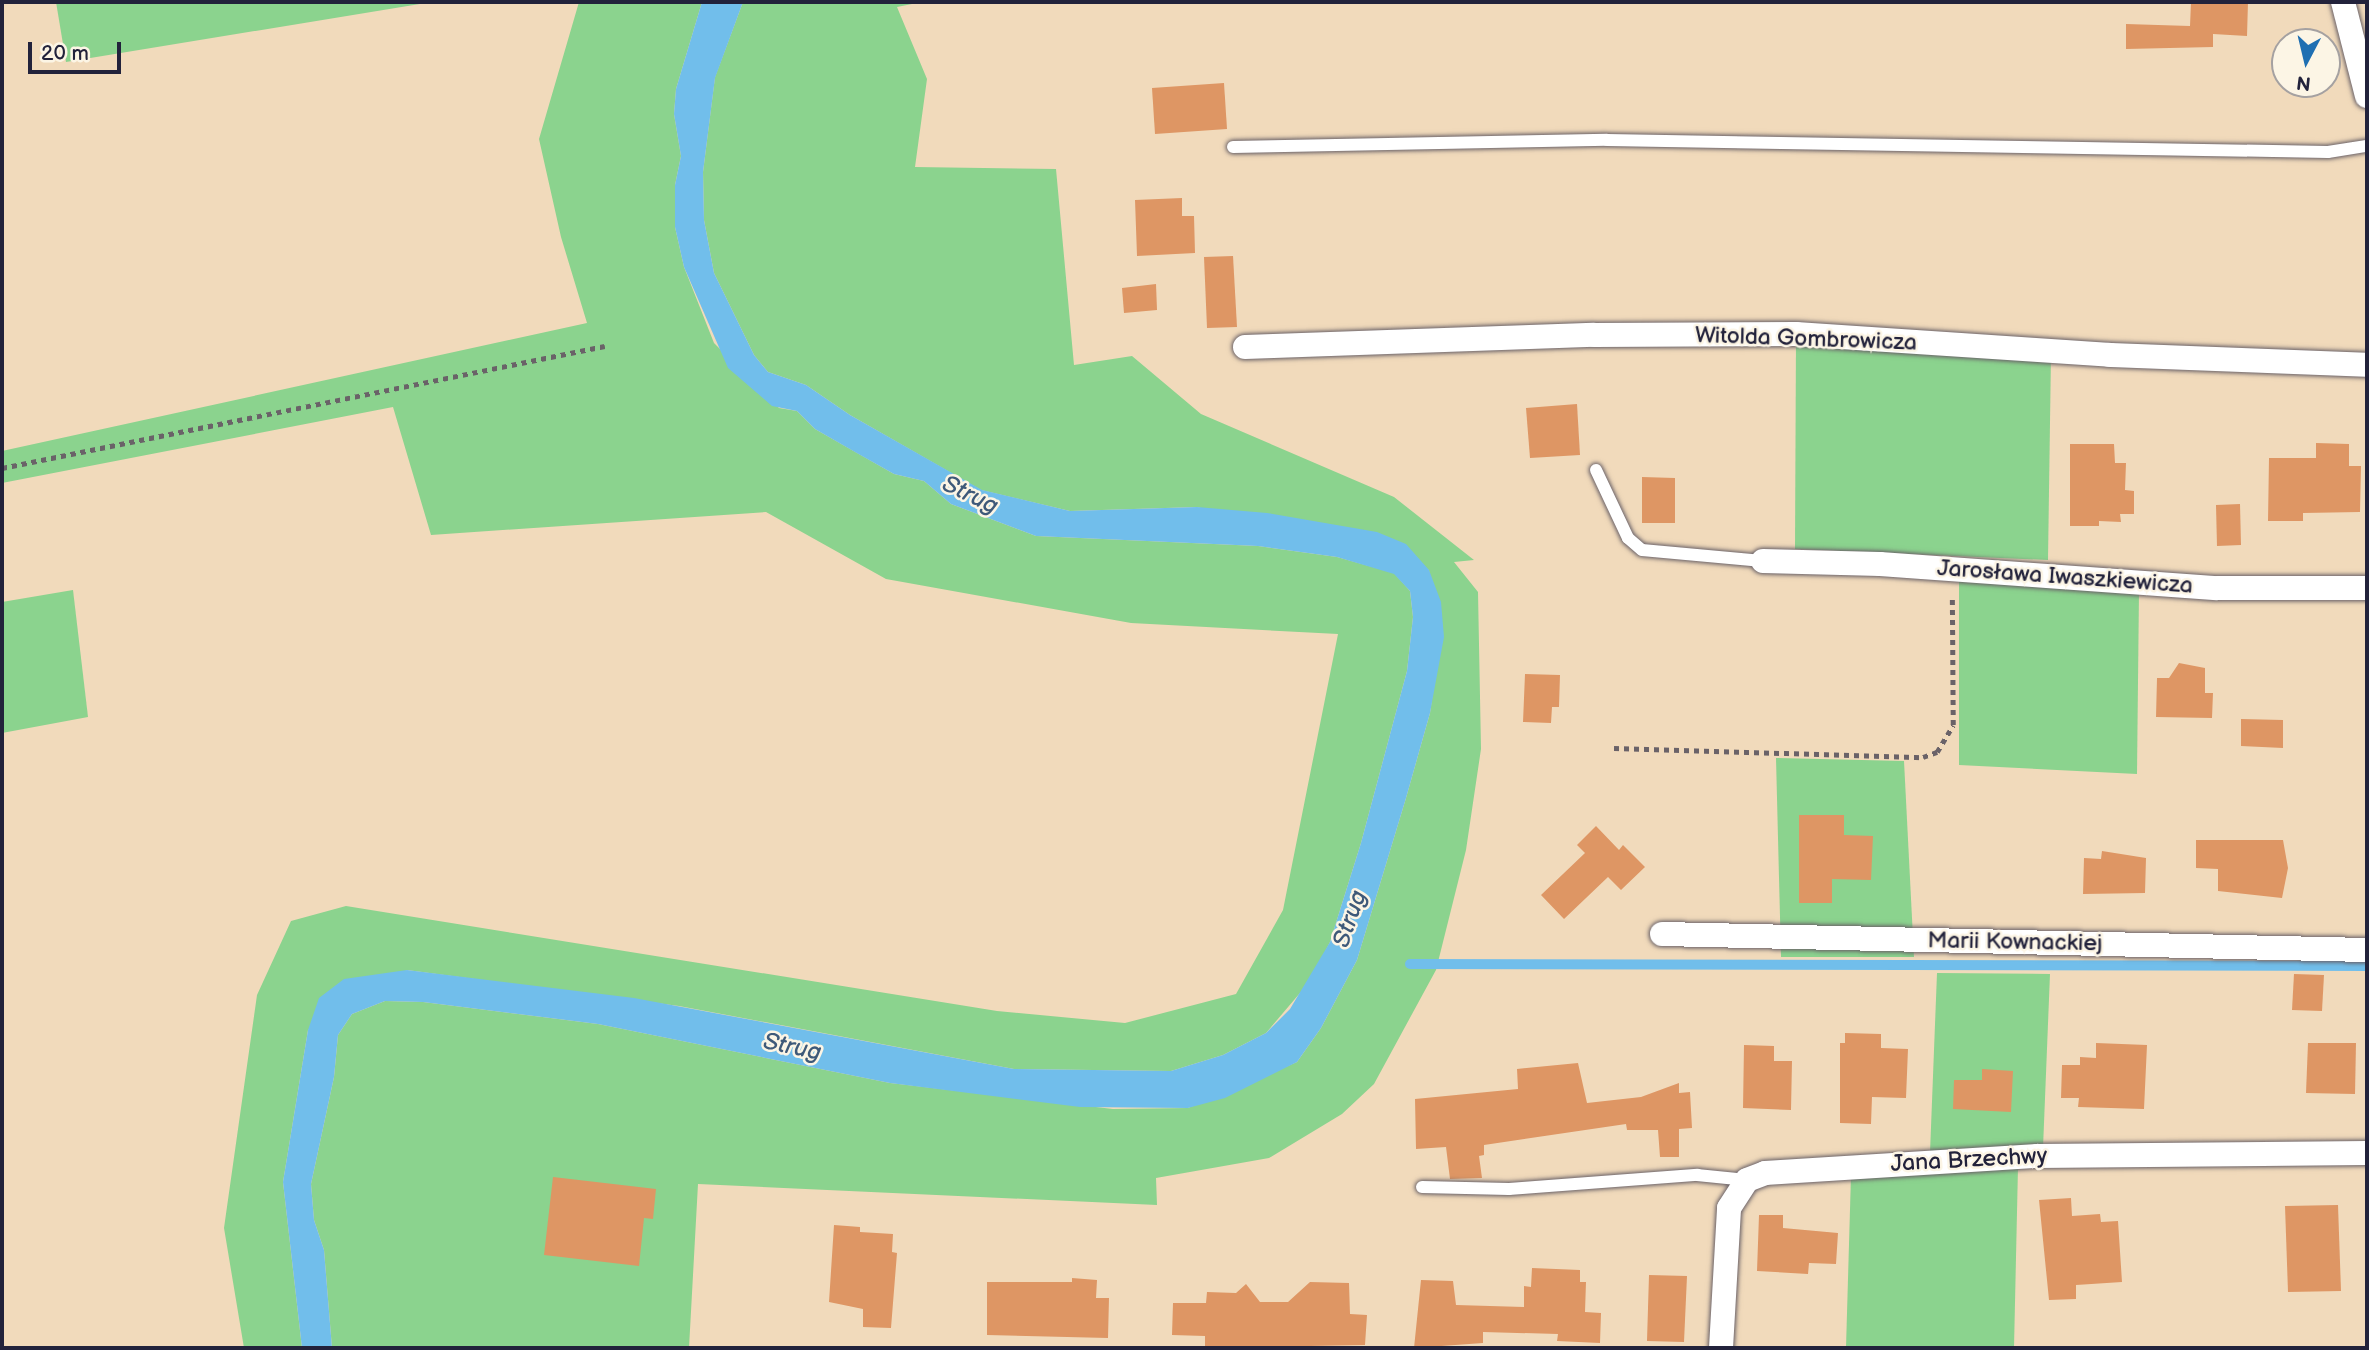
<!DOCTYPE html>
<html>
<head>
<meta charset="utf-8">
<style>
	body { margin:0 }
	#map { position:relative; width:2369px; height:1350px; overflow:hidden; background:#f1dabb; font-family:"Balsamiq Sans",sans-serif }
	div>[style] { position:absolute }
	.green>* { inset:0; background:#8bd38e }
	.water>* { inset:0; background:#71beeb }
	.stream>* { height:10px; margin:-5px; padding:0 5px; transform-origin:5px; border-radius:5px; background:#71beeb }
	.building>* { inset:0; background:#de9664 }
	.path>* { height:4.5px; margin-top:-2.25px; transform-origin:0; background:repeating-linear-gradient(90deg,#6a6268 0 5px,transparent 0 10px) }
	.roads { filter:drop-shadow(0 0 2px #6a6268) drop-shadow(0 0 2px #6a6268) }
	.service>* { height:12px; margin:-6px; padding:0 6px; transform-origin:6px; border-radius:6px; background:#fff }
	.minor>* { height:24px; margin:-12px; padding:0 12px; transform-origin:12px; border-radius:12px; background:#fff }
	span { translate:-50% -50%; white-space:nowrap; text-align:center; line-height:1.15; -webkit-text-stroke:5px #fcf5e5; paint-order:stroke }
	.street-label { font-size:23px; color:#22223b }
	.water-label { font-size:24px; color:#3e5979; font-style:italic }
	.frame { position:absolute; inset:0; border:4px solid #22223b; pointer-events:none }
	.north { position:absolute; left:2271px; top:28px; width:70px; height:70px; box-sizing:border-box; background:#fcf5e5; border:2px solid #a5a1a1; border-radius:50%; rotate:187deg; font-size:19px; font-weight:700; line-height:28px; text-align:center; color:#22223b }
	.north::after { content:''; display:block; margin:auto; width:24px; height:32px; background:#1f6fb2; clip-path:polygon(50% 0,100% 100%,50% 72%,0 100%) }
	.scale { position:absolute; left:28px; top:42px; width:93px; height:32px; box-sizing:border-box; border:4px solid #22223b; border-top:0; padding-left:9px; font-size:21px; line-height:24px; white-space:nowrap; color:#22223b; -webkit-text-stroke:5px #fcf5e5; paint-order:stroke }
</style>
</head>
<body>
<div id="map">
	<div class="green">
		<i style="clip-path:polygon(56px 2px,432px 2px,66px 62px)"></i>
		<i style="clip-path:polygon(579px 2px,702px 2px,676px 89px,674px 114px,681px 156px,675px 185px,675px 227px,684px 267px,714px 343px,779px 408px,797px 411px,815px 429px,894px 474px,924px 481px,951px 504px,1036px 536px,1258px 546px,1337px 557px,1394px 573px,1410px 591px,1413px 617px,1407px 671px,1361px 843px,1330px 942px,1311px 980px,1266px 1033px,1223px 1055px,1171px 1071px,1014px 1069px,679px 1006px,407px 970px,308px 1030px,283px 1182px,302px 1348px,244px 1348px,224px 1228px,257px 995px,291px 921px,346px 906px,997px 1011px,1125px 1023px,1236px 994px,1283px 910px,1338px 634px,1131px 623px,886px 579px,766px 512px,431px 535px,393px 407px,2px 483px,2px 451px,587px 323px,561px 237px,539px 139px)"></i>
		<i style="clip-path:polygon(743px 2px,922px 2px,897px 7px,927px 79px,915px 167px,1056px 169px,1074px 365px,1132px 356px,1201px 414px,1394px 497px,1474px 560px,1454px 562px,1478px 592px,1481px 749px,1466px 850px,1436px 970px,1374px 1084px,1342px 1114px,1269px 1158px,1156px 1178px,1157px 1205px,698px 1184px,689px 1348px,332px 1348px,324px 1250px,314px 1220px,311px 1184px,334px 1077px,338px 1035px,352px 1014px,385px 1001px,423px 1002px,598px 1024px,890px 1083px,1113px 1109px,1188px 1108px,1297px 1062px,1321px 1028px,1357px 960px,1406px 798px,1430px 713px,1435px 678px,1429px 570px,1197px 507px,1070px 511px,981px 490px,850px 415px,806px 385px,768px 372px,754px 355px,714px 273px,704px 220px,703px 172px,715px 77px)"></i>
		<i style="clip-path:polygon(1796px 338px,2051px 354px,2048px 560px,1795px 549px)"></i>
		<i style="clip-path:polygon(1959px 578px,2139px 591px,2137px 774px,1959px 765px)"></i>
		<i style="clip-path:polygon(73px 590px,88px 717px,2px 733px,2px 602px)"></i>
		<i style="clip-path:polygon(1776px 758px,1904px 761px,1914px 957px,1781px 957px)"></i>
		<i style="clip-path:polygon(1937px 973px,2050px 974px,2043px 1148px,1930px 1153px)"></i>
		<i style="clip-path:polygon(2018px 1167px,2014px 1348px,1846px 1348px,1851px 1175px)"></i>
	</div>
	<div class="water">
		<i style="clip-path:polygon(702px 2px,743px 2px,715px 78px,703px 172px,704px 220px,714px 273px,754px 355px,768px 372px,806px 385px,850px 415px,982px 490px,1070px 511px,1197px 507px,1267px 513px,1377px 532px,1406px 544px,1429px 570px,1441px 602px,1444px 637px,1430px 713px,1406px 798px,1357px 960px,1321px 1028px,1297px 1062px,1225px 1098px,1188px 1108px,1080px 1107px,890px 1083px,598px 1024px,423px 1002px,385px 1001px,352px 1014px,338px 1035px,334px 1077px,311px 1184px,314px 1220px,324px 1250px,332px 1348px,302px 1348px,283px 1182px,308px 1030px,319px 998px,344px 979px,407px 970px,634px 998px,1014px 1069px,1171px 1071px,1223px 1055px,1266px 1033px,1290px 1009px,1330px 942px,1361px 843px,1407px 671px,1413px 617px,1410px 591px,1394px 574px,1337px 557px,1258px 546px,1036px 536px,951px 504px,924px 481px,894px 474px,855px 452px,815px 429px,797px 411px,772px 406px,728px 368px,684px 267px,675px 227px,675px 185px,681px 156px,674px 114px,676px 89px)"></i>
	</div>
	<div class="stream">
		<i style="left:1410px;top:964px;width:957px;rotate:0.12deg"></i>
	</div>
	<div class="building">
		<i style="clip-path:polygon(2191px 2px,2248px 2px,2247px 36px,2213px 34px,2213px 47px,2126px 49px,2126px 24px,2190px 26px)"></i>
		<i style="clip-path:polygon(1224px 83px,1227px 129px,1155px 134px,1152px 88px)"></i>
		<i style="clip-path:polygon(1182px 198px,1182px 216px,1194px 216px,1195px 253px,1137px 256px,1135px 200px)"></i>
		<i style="clip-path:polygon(1233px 256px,1237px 327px,1207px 328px,1204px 257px)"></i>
		<i style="clip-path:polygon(1156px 284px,1157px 310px,1124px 313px,1122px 288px)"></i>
		<i style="clip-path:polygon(1577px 404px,1580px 455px,1530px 458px,1526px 408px)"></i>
		<i style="clip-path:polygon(2316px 443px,2349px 444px,2349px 466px,2361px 466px,2360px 512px,2303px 513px,2303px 521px,2268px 521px,2269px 458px,2316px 458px)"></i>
		<i style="clip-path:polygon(2070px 444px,2114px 444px,2115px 463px,2126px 463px,2125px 490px,2134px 491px,2134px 514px,2120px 514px,2121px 522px,2099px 521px,2099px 526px,2070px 526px)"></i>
		<i style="clip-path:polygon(1642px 477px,1675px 478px,1675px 523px,1642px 523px)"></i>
		<i style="clip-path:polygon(2240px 504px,2241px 545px,2217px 546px,2216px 505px)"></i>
		<i style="clip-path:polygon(2179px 663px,2205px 668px,2205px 693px,2213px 693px,2212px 718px,2156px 717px,2157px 678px,2169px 678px)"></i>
		<i style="clip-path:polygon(1525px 674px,1560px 675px,1559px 707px,1552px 707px,1551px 723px,1523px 722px)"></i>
		<i style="clip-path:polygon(2241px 719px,2283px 720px,2283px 748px,2241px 746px)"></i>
		<i style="clip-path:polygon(1799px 815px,1844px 815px,1844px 835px,1873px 836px,1871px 880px,1832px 879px,1832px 903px,1799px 903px)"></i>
		<i style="clip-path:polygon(1596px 826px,1619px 850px,1623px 845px,1645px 867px,1621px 890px,1608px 877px,1564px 919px,1541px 895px,1585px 853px,1577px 845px)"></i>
		<i style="clip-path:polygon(2196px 840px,2283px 840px,2288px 868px,2282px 898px,2218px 891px,2218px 869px,2196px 868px)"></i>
		<i style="clip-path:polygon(2102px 851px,2146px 858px,2145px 893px,2083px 894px,2084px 858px,2101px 859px)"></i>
		<i style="clip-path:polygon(2294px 974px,2324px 975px,2322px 1011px,2292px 1010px)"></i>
		<i style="clip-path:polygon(1845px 1033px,1881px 1034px,1881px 1048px,1908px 1049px,1906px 1098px,1872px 1097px,1871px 1124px,1840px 1123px,1840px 1043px,1845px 1043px)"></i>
		<i style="clip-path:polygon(2096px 1043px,2147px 1045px,2144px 1109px,2078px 1107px,2079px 1098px,2061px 1098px,2062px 1065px,2080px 1065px,2080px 1057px,2096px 1058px)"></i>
		<i style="clip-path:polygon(2308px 1043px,2356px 1043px,2355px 1094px,2306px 1093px)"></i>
		<i style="clip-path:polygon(1744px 1045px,1774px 1046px,1774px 1061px,1792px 1061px,1791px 1110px,1743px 1108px)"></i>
		<i style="clip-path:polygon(1578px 1063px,1587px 1103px,1641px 1097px,1679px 1083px,1679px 1093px,1690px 1092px,1692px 1128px,1679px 1129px,1679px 1157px,1660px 1157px,1658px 1130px,1627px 1130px,1626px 1124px,1484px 1145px,1484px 1155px,1479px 1156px,1482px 1178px,1450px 1179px,1446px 1147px,1416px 1149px,1415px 1099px,1518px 1089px,1517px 1069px)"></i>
		<i style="clip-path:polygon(1982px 1069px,2013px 1071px,2011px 1112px,1953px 1109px,1954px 1080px,1982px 1080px)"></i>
		<i style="clip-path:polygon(553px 1177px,656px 1189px,653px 1219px,644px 1218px,639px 1266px,544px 1255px)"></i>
		<i style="clip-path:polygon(2071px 1198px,2072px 1216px,2100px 1214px,2101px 1222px,2118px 1221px,2122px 1282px,2076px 1285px,2076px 1299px,2049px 1300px,2039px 1200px)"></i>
		<i style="clip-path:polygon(2338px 1205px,2341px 1291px,2288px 1292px,2285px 1206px)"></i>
		<i style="clip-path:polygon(1759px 1215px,1783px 1215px,1783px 1228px,1838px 1233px,1836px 1264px,1809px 1263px,1808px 1274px,1757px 1271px)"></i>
		<i style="clip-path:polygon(834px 1225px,860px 1227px,860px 1232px,893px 1234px,892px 1252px,897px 1253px,891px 1328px,863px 1327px,863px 1309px,829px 1302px)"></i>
		<i style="clip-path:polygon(1532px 1268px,1580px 1270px,1580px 1282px,1586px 1282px,1585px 1312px,1601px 1313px,1600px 1343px,1557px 1341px,1558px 1334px,1483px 1332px,1483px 1343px,1414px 1348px,1421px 1280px,1453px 1281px,1456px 1305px,1524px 1307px,1524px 1286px,1531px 1287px)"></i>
		<i style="clip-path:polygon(1649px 1275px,1687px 1276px,1684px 1342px,1647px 1341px)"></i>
		<i style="clip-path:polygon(1072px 1278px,1097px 1280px,1096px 1298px,1109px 1298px,1108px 1338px,987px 1335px,987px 1282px,1072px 1282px)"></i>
		<i style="clip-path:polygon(1310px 1282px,1349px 1283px,1350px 1314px,1367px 1315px,1365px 1345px,1205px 1348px,1205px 1336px,1172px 1335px,1173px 1303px,1206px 1303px,1207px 1292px,1236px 1293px,1246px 1284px,1260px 1302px,1288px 1302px)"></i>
	</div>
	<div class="path">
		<i style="left:2px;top:468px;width:615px;rotate:-11.44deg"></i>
		<i style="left:1614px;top:748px;width:309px;rotate:1.7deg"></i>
		<i style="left:1923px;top:757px;width:15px;rotate:-20deg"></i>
		<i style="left:1937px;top:752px;width:31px;rotate:-59deg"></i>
		<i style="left:1953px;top:725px;width:130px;rotate:-90.4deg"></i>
	</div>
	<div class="roads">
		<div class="service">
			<i style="left:1233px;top:147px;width:374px;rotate:-1.1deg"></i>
			<i style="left:1607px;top:140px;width:721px;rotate:0.95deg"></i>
			<i style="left:2328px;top:152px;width:39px;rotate:-9deg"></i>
			<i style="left:1596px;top:470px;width:75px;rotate:64.8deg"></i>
			<i style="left:1628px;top:538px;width:18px;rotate:41deg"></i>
			<i style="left:1642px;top:550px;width:121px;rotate:5.2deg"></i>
			<i style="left:1422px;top:1187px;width:87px;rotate:1.3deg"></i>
			<i style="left:1509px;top:1189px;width:189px;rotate:-4.3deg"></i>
			<i style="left:1697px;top:1175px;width:50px;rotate:5.7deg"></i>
		</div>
		<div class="minor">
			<i style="left:2343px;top:2px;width:97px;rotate:75.7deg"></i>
			<i style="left:1245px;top:347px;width:349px;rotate:-2deg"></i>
			<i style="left:1594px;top:335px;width:202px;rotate:-0.3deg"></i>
			<i style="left:1796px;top:334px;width:315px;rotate:3.8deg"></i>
			<i style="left:2110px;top:355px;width:257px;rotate:2.2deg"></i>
			<i style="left:1763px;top:561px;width:117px;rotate:1.5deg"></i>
			<i style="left:1880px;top:564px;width:338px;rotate:4.1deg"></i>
			<i style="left:2217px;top:588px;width:150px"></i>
			<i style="left:1662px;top:934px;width:705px;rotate:1.3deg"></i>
			<i style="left:1721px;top:1348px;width:140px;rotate:-86.7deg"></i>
			<i style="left:1729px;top:1208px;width:33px;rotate:-57deg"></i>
			<i style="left:1747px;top:1180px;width:19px;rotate:-21deg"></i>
			<i style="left:1765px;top:1173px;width:273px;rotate:-3.6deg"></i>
			<i style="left:2037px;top:1156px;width:330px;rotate:-0.5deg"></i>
		</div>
	</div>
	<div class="street-label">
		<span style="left:1806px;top:339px;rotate:2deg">Witolda Gombrowicza</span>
		<span style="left:2065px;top:577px;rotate:4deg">Jarosława Iwaszkiewicza</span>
		<span style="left:2015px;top:942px;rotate:1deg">Marii Kownackiej</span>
		<span style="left:1969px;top:1160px;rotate:-3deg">Jana Brzechwy</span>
	</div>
	<div class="water-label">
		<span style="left:970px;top:495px;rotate:26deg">Strug</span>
		<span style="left:1350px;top:919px;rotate:-71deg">Strug</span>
		<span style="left:792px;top:1047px;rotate:12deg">Strug</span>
	</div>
	<div class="frame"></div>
	<div class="north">N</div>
	<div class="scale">20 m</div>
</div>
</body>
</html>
